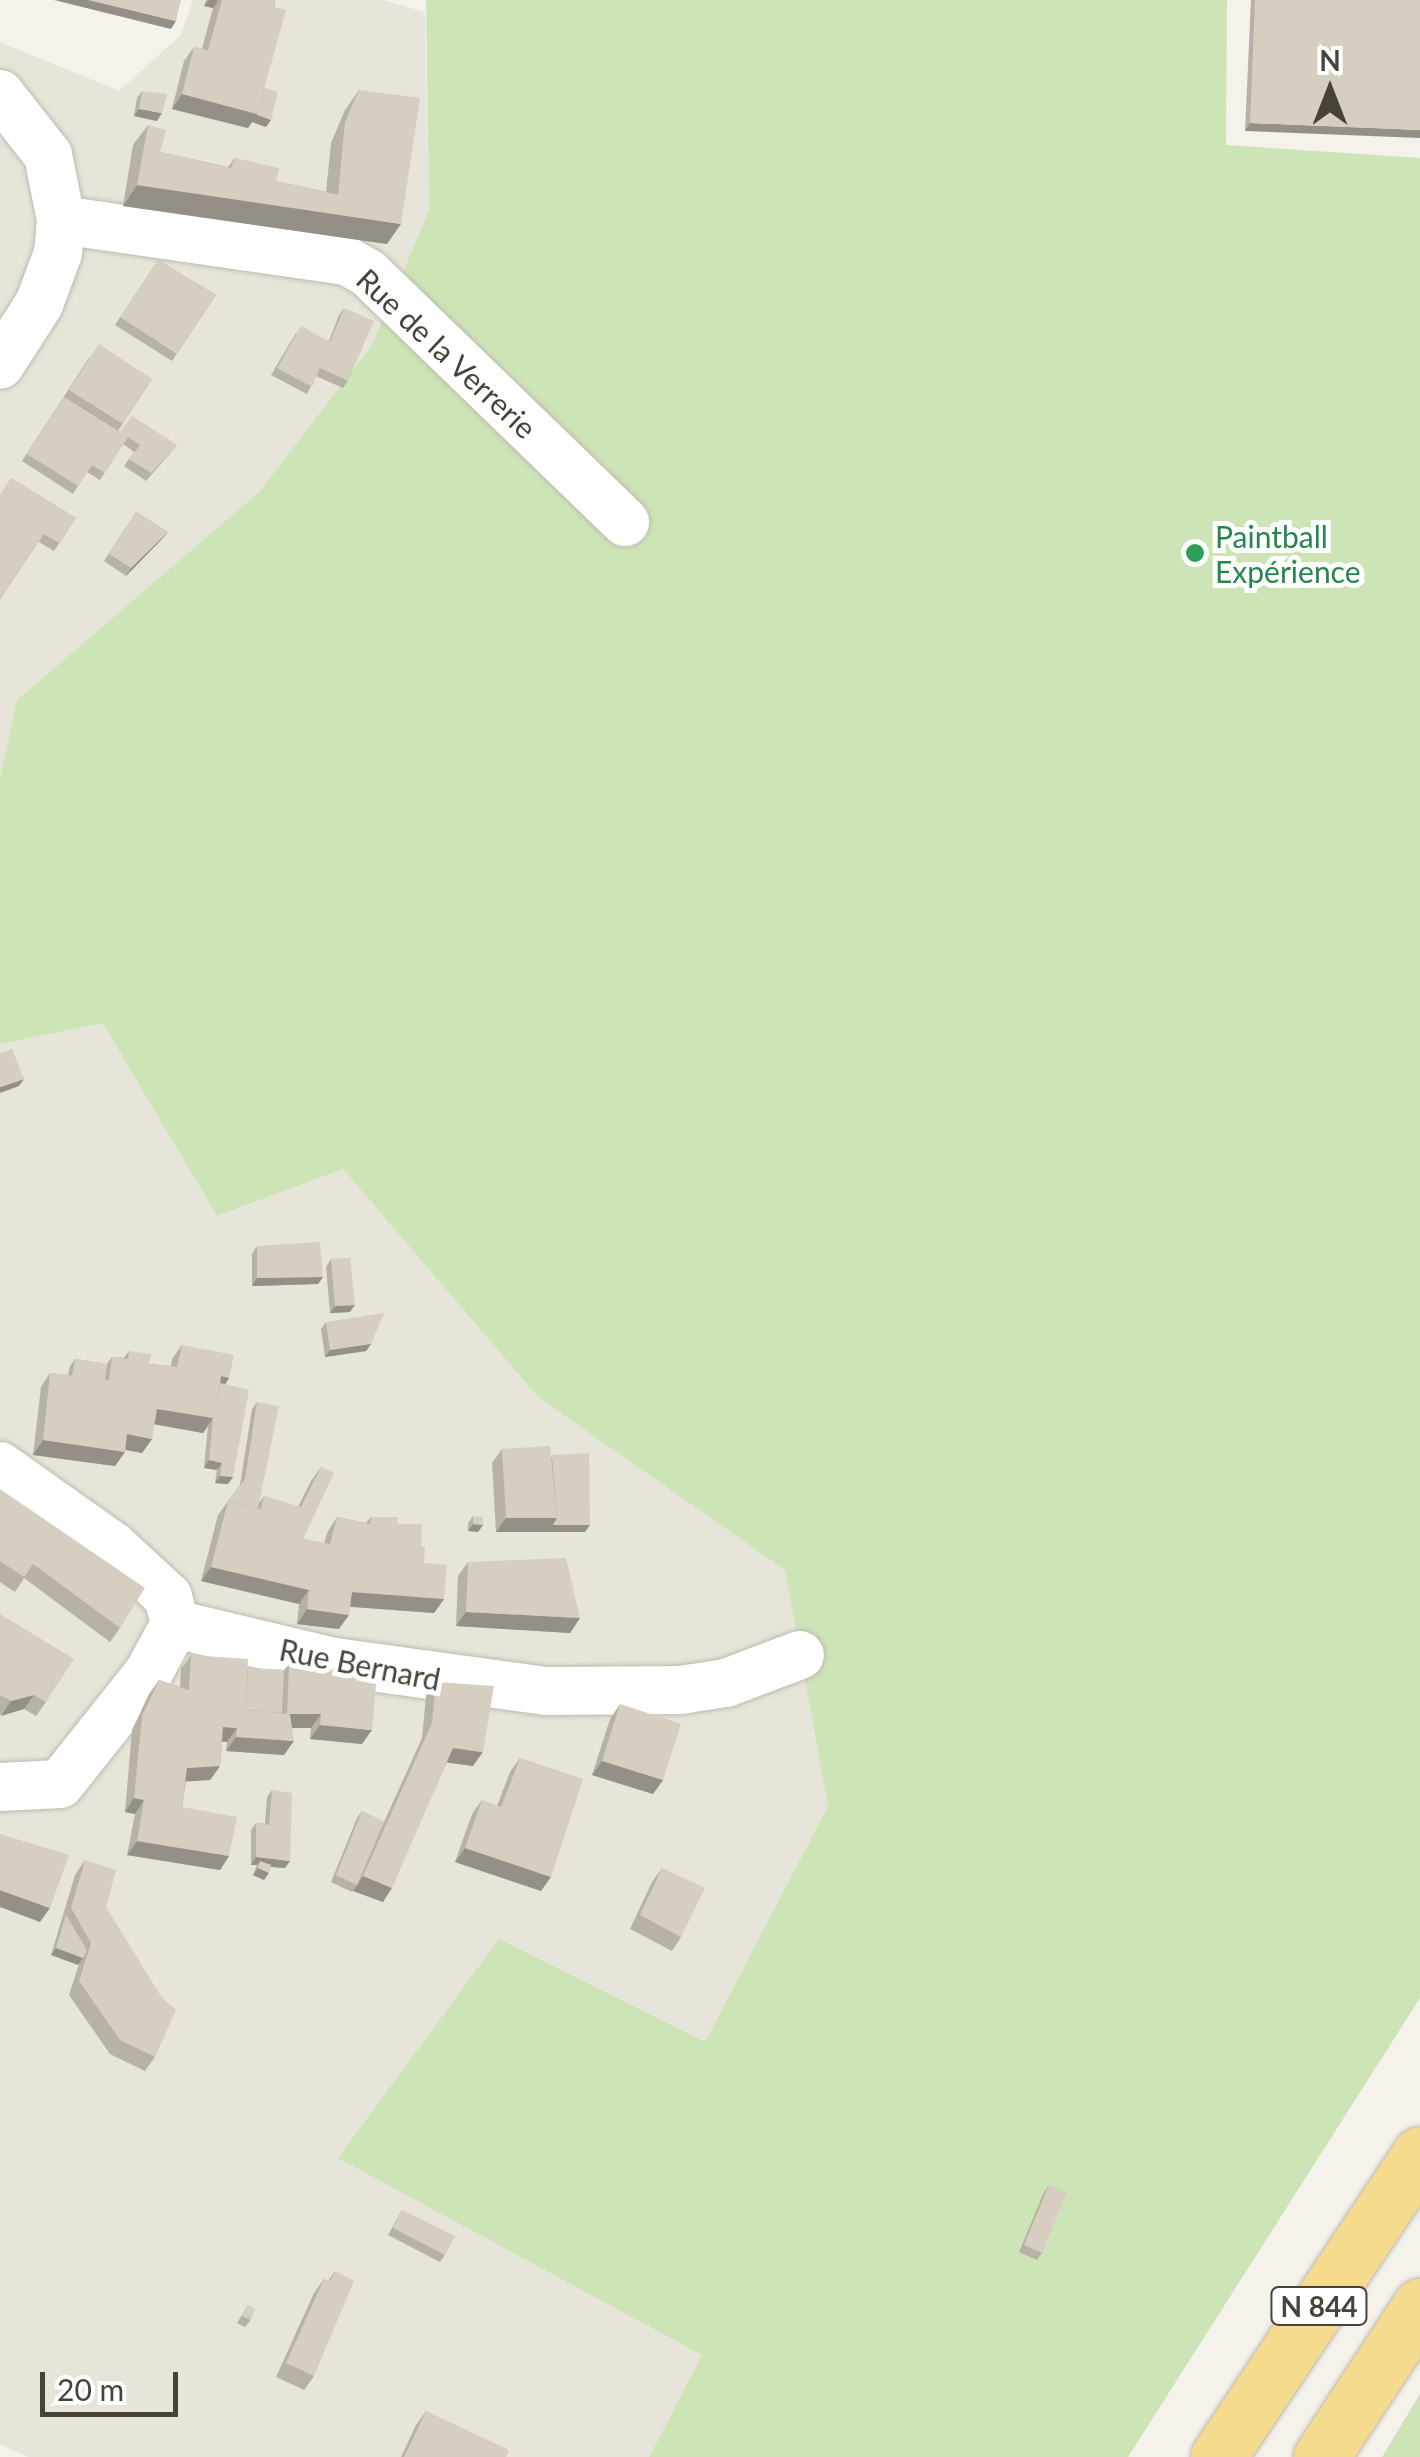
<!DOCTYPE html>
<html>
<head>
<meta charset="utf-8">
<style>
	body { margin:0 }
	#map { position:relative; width:1420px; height:2457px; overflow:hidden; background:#f4f2eb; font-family:Lato,sans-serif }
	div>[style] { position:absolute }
	.residential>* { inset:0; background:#e7e4d9 }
	.green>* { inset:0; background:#cde4b7 }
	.roads { filter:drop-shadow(0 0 2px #bfbaae) drop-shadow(0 0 2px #bfbaae) }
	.minor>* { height:48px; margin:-24px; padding:0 24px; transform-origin:24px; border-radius:24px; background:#fff }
	.trunk>* { height:55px; margin:-27.5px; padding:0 27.5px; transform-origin:27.5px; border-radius:27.5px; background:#f4db8d }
	.wall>* { inset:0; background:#b7b1a6 }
	.shaded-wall>* { inset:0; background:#959087 }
	.building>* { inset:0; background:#d5cec1 }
	.dots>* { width:28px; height:28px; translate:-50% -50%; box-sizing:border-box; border:5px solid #fff; border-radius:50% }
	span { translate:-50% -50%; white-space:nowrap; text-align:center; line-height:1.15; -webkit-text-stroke:10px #fff; paint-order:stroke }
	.shield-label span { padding:2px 8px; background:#fff; border:2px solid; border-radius:8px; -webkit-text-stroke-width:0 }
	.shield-label { font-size:28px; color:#484339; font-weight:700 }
	.street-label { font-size:30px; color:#484339 }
	.leisure-label { font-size:30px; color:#27864d }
	.left { translate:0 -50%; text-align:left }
	.north { position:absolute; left:1280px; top:40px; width:100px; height:100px; -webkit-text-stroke:8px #fff; paint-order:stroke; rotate:0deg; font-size:28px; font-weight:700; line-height:40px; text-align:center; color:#484339 }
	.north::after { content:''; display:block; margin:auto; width:35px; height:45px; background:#484339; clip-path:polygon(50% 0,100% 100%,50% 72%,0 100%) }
	.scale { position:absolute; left:40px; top:2372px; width:138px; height:45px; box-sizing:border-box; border:5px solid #484339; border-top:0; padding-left:12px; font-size:30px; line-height:35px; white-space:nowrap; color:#484339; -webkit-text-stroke:8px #fff; paint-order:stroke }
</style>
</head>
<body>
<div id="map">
	<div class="residential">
		<i style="clip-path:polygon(193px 0,382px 0,425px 12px,429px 210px,372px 345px,259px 492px,17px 700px,0 778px,0 42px,119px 91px,181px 35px)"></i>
		<i style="clip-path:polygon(103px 1022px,218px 1216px,343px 1169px,538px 1397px,785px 1569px,828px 1806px,705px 2043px,499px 1940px,702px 2356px,649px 2457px,28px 2457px,0 2444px,0 1044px)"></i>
	</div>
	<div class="green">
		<i style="clip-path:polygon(426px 0,1227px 0,1226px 145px,1420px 158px,1420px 1998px,1128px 2457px,649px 2457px,702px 2355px,338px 2158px,499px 1939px,705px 2042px,828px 1806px,785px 1570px,538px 1397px,343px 1169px,217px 1216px,103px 1023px,0 1044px,0 778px,17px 700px,259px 492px,372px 345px,429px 210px)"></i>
		<i style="clip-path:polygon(1420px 2394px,1420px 2457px,1382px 2457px)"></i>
	</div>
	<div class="roads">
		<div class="minor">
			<i style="left:0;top:94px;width:78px;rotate:51.8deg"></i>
			<i style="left:48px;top:155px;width:66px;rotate:78.7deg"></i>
			<i style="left:61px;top:220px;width:33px;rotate:95deg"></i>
			<i style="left:58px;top:253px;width:54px;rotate:110.4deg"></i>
			<i style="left:39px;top:304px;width:72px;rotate:122.6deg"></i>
			<i style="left:61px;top:220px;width:289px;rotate:8.2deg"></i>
			<i style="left:347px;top:261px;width:24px;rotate:30deg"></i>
			<i style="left:368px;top:273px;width:358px;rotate:44.1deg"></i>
			<i style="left:0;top:1466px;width:138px;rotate:35.3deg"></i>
			<i style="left:113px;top:1546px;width:75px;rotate:42.8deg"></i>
			<i style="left:168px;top:1597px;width:28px;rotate:75deg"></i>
			<i style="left:175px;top:1624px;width:164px;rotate:13.4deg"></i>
			<i style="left:335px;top:1662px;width:213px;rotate:7.8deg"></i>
			<i style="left:546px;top:1691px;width:134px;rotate:-0.4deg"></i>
			<i style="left:680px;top:1690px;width:47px;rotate:-8.7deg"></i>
			<i style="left:726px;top:1683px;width:79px;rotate:-20.7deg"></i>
			<i style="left:0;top:1787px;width:60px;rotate:-2.9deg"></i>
			<i style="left:60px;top:1784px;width:143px;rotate:-51.5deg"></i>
			<i style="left:149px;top:1672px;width:55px;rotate:-61.6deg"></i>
		</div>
		<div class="trunk">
			<i style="left:1218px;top:2457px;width:364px;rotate:-56.3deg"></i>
			<i style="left:1321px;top:2457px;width:181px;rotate:-56.7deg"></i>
		</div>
	</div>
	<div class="wall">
		<i style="clip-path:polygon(206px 0,275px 0,264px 88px,271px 120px,266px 127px,252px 122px,248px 128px,172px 109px,184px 61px,194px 47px,202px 49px,213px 8px,204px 6px)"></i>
		<i style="clip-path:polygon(1251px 0,1420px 0,1245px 131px)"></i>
		<i style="clip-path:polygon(359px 90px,387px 244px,123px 206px,133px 145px,148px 125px,160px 152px,228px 167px,235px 158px,276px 181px,326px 192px,331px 143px,345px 110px)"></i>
		<i style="clip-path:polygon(142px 91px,157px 121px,134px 116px,137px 98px)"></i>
		<i style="clip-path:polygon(158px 260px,216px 295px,172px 361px,115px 325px)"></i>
		<i style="clip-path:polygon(344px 308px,348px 381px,343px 388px,316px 376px,307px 394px,271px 375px,296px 333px,329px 341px,339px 315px)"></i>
		<i style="clip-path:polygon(89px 358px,152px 379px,118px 431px,177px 445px,146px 481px,124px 466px,134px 452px,123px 444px,100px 480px,87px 472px,73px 494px,22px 461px)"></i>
		<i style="clip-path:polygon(11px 478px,76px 518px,54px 551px,39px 542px)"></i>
		<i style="clip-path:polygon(136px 512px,168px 532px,162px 539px,126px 576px,104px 561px)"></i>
		<i style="clip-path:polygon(257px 1246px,323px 1277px,318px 1284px,252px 1286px,252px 1254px)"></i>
		<i style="clip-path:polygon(331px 1259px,350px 1312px,330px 1313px,326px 1267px)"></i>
		<i style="clip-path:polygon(326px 1322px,371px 1344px,366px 1351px,325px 1357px,321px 1329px)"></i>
		<i style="clip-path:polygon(182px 1345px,229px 1378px,225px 1385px,233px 1477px,228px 1484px,215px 1483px,217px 1470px,204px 1468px,208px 1426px,203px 1433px,154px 1424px,152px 1439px,142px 1453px,125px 1450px,115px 1466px,33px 1455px,41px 1387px,50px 1373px,68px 1375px,70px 1366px,75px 1359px,107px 1364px,112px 1357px,124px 1358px,129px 1351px,149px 1364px,171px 1366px,172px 1359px)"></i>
		<i style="clip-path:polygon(257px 1402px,259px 1503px,264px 1496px,298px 1507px,311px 1481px,321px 1467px,303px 1539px,324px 1543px,328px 1531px,337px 1517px,366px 1523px,371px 1517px,397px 1524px,421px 1547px,424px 1563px,444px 1599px,434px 1613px,350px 1607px,339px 1629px,297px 1624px,299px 1604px,201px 1581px,218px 1515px,240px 1485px,252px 1409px)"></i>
		<i style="clip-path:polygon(502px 1449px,551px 1456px,585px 1532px,496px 1532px,492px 1463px)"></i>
		<i style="clip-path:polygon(0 1489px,120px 1628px,110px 1642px,24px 1578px,15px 1592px,0 1582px)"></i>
		<i style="clip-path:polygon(473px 1516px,483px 1525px,478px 1532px,468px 1531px,468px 1523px)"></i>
		<i style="clip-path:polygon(468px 1562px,580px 1618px,570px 1633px,456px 1626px,458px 1576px)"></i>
		<i style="clip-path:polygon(0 1614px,46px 1702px,36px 1716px,24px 1709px,0 1715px)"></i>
		<i style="clip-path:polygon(191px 1655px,248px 1668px,284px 1670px,289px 1663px,362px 1744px,310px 1739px,311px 1728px,292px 1728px,284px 1755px,226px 1751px,227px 1742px,222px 1742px,220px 1766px,210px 1780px,186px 1781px,182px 1807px,229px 1856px,220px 1870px,127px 1855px,135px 1814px,125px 1812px,132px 1730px,149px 1694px,159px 1680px,180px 1687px,181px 1669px)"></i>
		<i style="clip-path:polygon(436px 1682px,473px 1766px,447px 1762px,383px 1902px,353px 1891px,352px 1892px,331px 1882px,357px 1818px,362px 1811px,384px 1822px,422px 1738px,426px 1696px)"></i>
		<i style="clip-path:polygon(620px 1704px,663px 1780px,653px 1794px,592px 1775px,610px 1719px)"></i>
		<i style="clip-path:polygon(520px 1758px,541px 1891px,455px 1862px,472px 1814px,482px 1800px,497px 1806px,510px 1772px)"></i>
		<i style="clip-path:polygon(272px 1790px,285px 1868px,271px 1867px,264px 1880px,253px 1875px,257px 1865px,251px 1865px,251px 1830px,256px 1823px,265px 1824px,267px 1797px)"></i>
		<i style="clip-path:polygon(85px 1860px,106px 1907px,155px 2057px,145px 2071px,110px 2054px,69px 1995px,79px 1964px,51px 1955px,75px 1875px)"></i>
		<i style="clip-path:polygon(662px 1868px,681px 1937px,672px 1951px,630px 1929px,652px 1882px)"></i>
		<i style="clip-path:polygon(1049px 2185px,1042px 2253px,1037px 2260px,1019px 2252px,1044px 2192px)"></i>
		<i style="clip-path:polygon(402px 2210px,445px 2255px,440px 2262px,388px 2235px)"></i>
		<i style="clip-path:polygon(335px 2271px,314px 2376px,304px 2390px,276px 2377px,314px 2293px,324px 2279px,328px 2281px)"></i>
		<i style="clip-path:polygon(248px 2305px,251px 2320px,245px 2327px,237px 2323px)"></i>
		<i style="clip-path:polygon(426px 2411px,506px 2457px,401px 2457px,416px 2425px)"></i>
	</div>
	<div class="shaded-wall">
		<i style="clip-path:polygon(54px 0,89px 0,176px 21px,171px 29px)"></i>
		<i style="clip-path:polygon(209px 0,215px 0,218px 1px,213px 8px,204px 6px)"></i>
		<i style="clip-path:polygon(182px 94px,257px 114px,271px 120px,266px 127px,252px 122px,248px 128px,172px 109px)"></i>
		<i style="clip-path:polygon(139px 109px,162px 113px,157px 121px,134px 116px)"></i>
		<i style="clip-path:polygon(1250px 123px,1420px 130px,1420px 138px,1245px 131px)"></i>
		<i style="clip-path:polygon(137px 185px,401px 224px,387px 244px,123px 206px)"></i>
		<i style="clip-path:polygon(168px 532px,162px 539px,126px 576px,131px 568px)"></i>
		<i style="clip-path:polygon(24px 1079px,19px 1086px,0 1093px,0 1087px)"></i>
		<i style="clip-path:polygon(323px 1277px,318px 1284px,252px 1286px,257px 1278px)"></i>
		<i style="clip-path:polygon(355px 1305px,350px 1312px,330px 1313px,335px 1306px)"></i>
		<i style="clip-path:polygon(371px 1344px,366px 1351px,325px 1357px,330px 1350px)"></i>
		<i style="clip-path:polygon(221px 1376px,229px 1378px,220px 1392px)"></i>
		<i style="clip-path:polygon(157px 1409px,213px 1418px,203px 1433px,147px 1423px)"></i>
		<i style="clip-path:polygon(127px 1434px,152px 1439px,142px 1453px,117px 1448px)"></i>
		<i style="clip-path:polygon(43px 1440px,125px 1452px,115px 1466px,33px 1455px)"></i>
		<i style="clip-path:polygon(209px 1460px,222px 1463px,217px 1470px,204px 1468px)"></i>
		<i style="clip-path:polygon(220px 1476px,233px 1477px,228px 1484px,215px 1483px)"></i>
		<i style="clip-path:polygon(506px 1518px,557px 1518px,590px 1525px,585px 1532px,496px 1532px)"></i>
		<i style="clip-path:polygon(473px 1524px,483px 1525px,478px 1532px,468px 1531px)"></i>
		<i style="clip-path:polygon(211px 1567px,309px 1590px,299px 1604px,201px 1581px)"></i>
		<i style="clip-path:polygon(352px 1592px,444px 1599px,434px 1613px,342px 1606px)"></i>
		<i style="clip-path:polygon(307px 1609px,349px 1615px,339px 1629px,297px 1624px)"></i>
		<i style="clip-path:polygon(466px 1612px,580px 1618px,570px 1633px,456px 1626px)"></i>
		<i style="clip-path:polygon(34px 1695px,24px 1709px,1px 1716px,11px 1701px)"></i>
		<i style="clip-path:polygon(287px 1714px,321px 1714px,311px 1728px,277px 1728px)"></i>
		<i style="clip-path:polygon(320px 1725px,372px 1730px,362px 1744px,310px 1739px)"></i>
		<i style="clip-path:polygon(223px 1727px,237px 1728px,227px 1742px,213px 1741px)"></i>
		<i style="clip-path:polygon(236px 1737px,294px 1741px,284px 1755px,226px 1751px)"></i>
		<i style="clip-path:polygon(453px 1748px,483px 1752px,473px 1766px,443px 1762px)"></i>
		<i style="clip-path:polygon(602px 1761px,663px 1780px,653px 1794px,592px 1775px)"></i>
		<i style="clip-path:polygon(220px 1766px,210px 1780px,178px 1782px,187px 1768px)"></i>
		<i style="clip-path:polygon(134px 1798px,144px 1800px,135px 1814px,125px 1812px)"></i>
		<i style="clip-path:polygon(137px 1841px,229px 1856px,220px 1870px,127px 1855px)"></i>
		<i style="clip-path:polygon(465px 1848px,551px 1877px,541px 1891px,455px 1862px)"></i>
		<i style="clip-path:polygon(256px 1857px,290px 1861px,285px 1868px,259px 1866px,260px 1861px,257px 1865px,251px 1865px)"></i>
		<i style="clip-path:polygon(258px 1868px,269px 1873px,264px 1880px,253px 1875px)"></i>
		<i style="clip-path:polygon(363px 1876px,392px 1888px,383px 1902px,353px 1891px)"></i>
		<i style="clip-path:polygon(0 1890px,50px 1908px,40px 1922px,0 1907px)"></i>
		<i style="clip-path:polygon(56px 1948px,83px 1958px,78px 1965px,51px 1955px)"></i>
	</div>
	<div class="building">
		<i style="clip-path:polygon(89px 0,181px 0,176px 21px)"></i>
		<i style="clip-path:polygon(222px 0,247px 0,286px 10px,257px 114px,182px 94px,194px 47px,208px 50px)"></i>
		<i style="clip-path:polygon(247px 0,275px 0,273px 7px)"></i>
		<i style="clip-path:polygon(1255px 0,1420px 0,1420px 130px,1250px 123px)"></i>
		<i style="clip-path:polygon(264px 88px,278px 92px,271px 120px,257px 115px)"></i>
		<i style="clip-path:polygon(359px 90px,420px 98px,401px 224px,137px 185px,148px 125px,166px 130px,160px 152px,231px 168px,235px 158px,279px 168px,276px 181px,338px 195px,345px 122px)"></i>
		<i style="clip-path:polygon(142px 91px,167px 94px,162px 113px,139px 109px)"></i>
		<i style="clip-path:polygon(158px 260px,216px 295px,177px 354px,120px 317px)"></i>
		<i style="clip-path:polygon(344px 308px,374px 321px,348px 381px,320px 368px,312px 387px,277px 368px,301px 326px,330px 342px)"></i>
		<i style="clip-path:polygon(99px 344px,152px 379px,123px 424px,69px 390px)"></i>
		<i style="clip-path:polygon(64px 397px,120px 432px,132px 416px,177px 445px,151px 473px,129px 459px,140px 445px,128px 437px,105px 473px,92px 465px,78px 486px,27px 454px)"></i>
		<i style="clip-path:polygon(11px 478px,76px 518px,59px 543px,44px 534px,0 600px,0 495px)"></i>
		<i style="clip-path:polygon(136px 512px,168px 532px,131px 568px,109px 554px)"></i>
		<i style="clip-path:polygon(12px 1049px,24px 1079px,0 1087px,0 1053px)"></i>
		<i style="clip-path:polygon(320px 1242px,323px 1277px,257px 1278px,257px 1246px)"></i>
		<i style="clip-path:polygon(350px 1258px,355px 1305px,335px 1306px,331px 1259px)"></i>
		<i style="clip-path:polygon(384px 1313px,371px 1344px,330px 1350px,326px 1322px)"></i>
		<i style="clip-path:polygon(182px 1345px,234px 1355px,229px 1378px,221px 1376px,213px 1418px,157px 1409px,152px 1439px,127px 1434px,125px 1452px,43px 1440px,50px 1373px,109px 1380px,112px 1357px,128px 1359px,129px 1351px,151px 1354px,149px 1364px,177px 1367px)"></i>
		<i style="clip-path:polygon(75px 1359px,107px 1364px,105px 1380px,72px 1376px)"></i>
		<i style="clip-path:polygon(220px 1383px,249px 1390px,233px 1477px,220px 1476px,222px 1463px,209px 1460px,213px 1418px)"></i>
		<i style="clip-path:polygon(257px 1402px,279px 1406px,258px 1508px,228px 1501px,245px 1479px)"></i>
		<i style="clip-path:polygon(550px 1446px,557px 1518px,506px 1518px,502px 1449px)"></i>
		<i style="clip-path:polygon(589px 1453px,590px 1525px,553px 1525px,557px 1518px,552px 1455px)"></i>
		<i style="clip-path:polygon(321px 1467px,334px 1473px,303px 1539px,330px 1544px,337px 1517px,370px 1524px,371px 1517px,398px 1517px,396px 1545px,425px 1547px,424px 1563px,447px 1565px,444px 1599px,352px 1592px,349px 1615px,307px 1609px,309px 1590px,211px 1567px,228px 1501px,261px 1509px,264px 1496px,301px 1507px)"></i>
		<i style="clip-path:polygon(0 1489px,145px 1588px,120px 1628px,33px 1564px,24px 1577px,0 1561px)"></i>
		<i style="clip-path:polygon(473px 1516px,483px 1517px,483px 1525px,473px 1524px)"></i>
		<i style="clip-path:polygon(397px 1524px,422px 1524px,421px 1547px,396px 1545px)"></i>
		<i style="clip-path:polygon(566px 1558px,580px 1618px,466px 1612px,468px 1562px)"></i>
		<i style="clip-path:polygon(0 1614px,74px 1659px,46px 1702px,34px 1695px,11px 1701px,0 1695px)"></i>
		<i style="clip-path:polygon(191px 1655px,248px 1659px,246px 1710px,290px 1714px,294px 1741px,236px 1737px,237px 1728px,223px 1727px,220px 1766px,187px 1768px,182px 1807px,237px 1817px,229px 1856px,137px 1841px,144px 1800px,134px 1798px,142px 1716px,159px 1680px,189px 1690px)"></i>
		<i style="clip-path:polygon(289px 1663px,377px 1673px,372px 1730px,320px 1725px,321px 1714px,287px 1714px)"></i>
		<i style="clip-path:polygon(248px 1668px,284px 1670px,282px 1713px,246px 1710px)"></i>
		<i style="clip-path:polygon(436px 1682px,494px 1686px,483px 1752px,453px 1748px,392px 1888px,363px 1876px,432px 1723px)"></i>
		<i style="clip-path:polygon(620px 1704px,681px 1724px,663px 1780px,602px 1761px)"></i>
		<i style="clip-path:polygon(520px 1758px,583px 1779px,551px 1877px,465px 1848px,482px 1800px,501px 1807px)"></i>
		<i style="clip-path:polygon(272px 1790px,292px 1793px,290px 1861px,256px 1857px,256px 1823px,269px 1825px)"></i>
		<i style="clip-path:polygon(362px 1811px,384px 1822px,357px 1885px,336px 1875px)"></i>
		<i style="clip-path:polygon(0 1834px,69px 1855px,50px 1908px,0 1890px)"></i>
		<i style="clip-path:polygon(85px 1860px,116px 1870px,106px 1907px,162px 1998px,176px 2010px,155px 2057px,120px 2040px,79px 1981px,91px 1943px,71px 1908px)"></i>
		<i style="clip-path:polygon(260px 1861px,271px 1865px,269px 1873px,258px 1868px)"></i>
		<i style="clip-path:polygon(662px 1868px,705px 1888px,681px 1937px,640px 1915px)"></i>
		<i style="clip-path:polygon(66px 1915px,87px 1950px,83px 1958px,56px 1948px)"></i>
		<i style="clip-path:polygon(1049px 2185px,1067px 2192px,1042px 2253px,1024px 2245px)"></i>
		<i style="clip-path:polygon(402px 2210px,455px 2236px,445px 2255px,393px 2228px)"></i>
		<i style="clip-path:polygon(335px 2271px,354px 2281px,314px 2376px,286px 2363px,324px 2279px,330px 2281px)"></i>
		<i style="clip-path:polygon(248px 2305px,255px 2309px,251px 2320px,242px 2316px)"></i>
		<i style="clip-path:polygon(426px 2411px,509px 2450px,506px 2457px,404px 2457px)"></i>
	</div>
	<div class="dots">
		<i style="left:1195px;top:553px;background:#2e9e5b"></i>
	</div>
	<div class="shield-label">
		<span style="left:1319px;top:2306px">N 844</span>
	</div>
	<div class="street-label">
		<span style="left:447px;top:353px;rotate:43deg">Rue de la Verrerie</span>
		<span style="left:360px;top:1664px;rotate:11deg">Rue Bernard</span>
	</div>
	<div class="leisure-label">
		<span class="left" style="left:1215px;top:553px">Paintball<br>Expérience</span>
	</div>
	<div class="north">N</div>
	<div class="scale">20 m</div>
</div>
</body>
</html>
